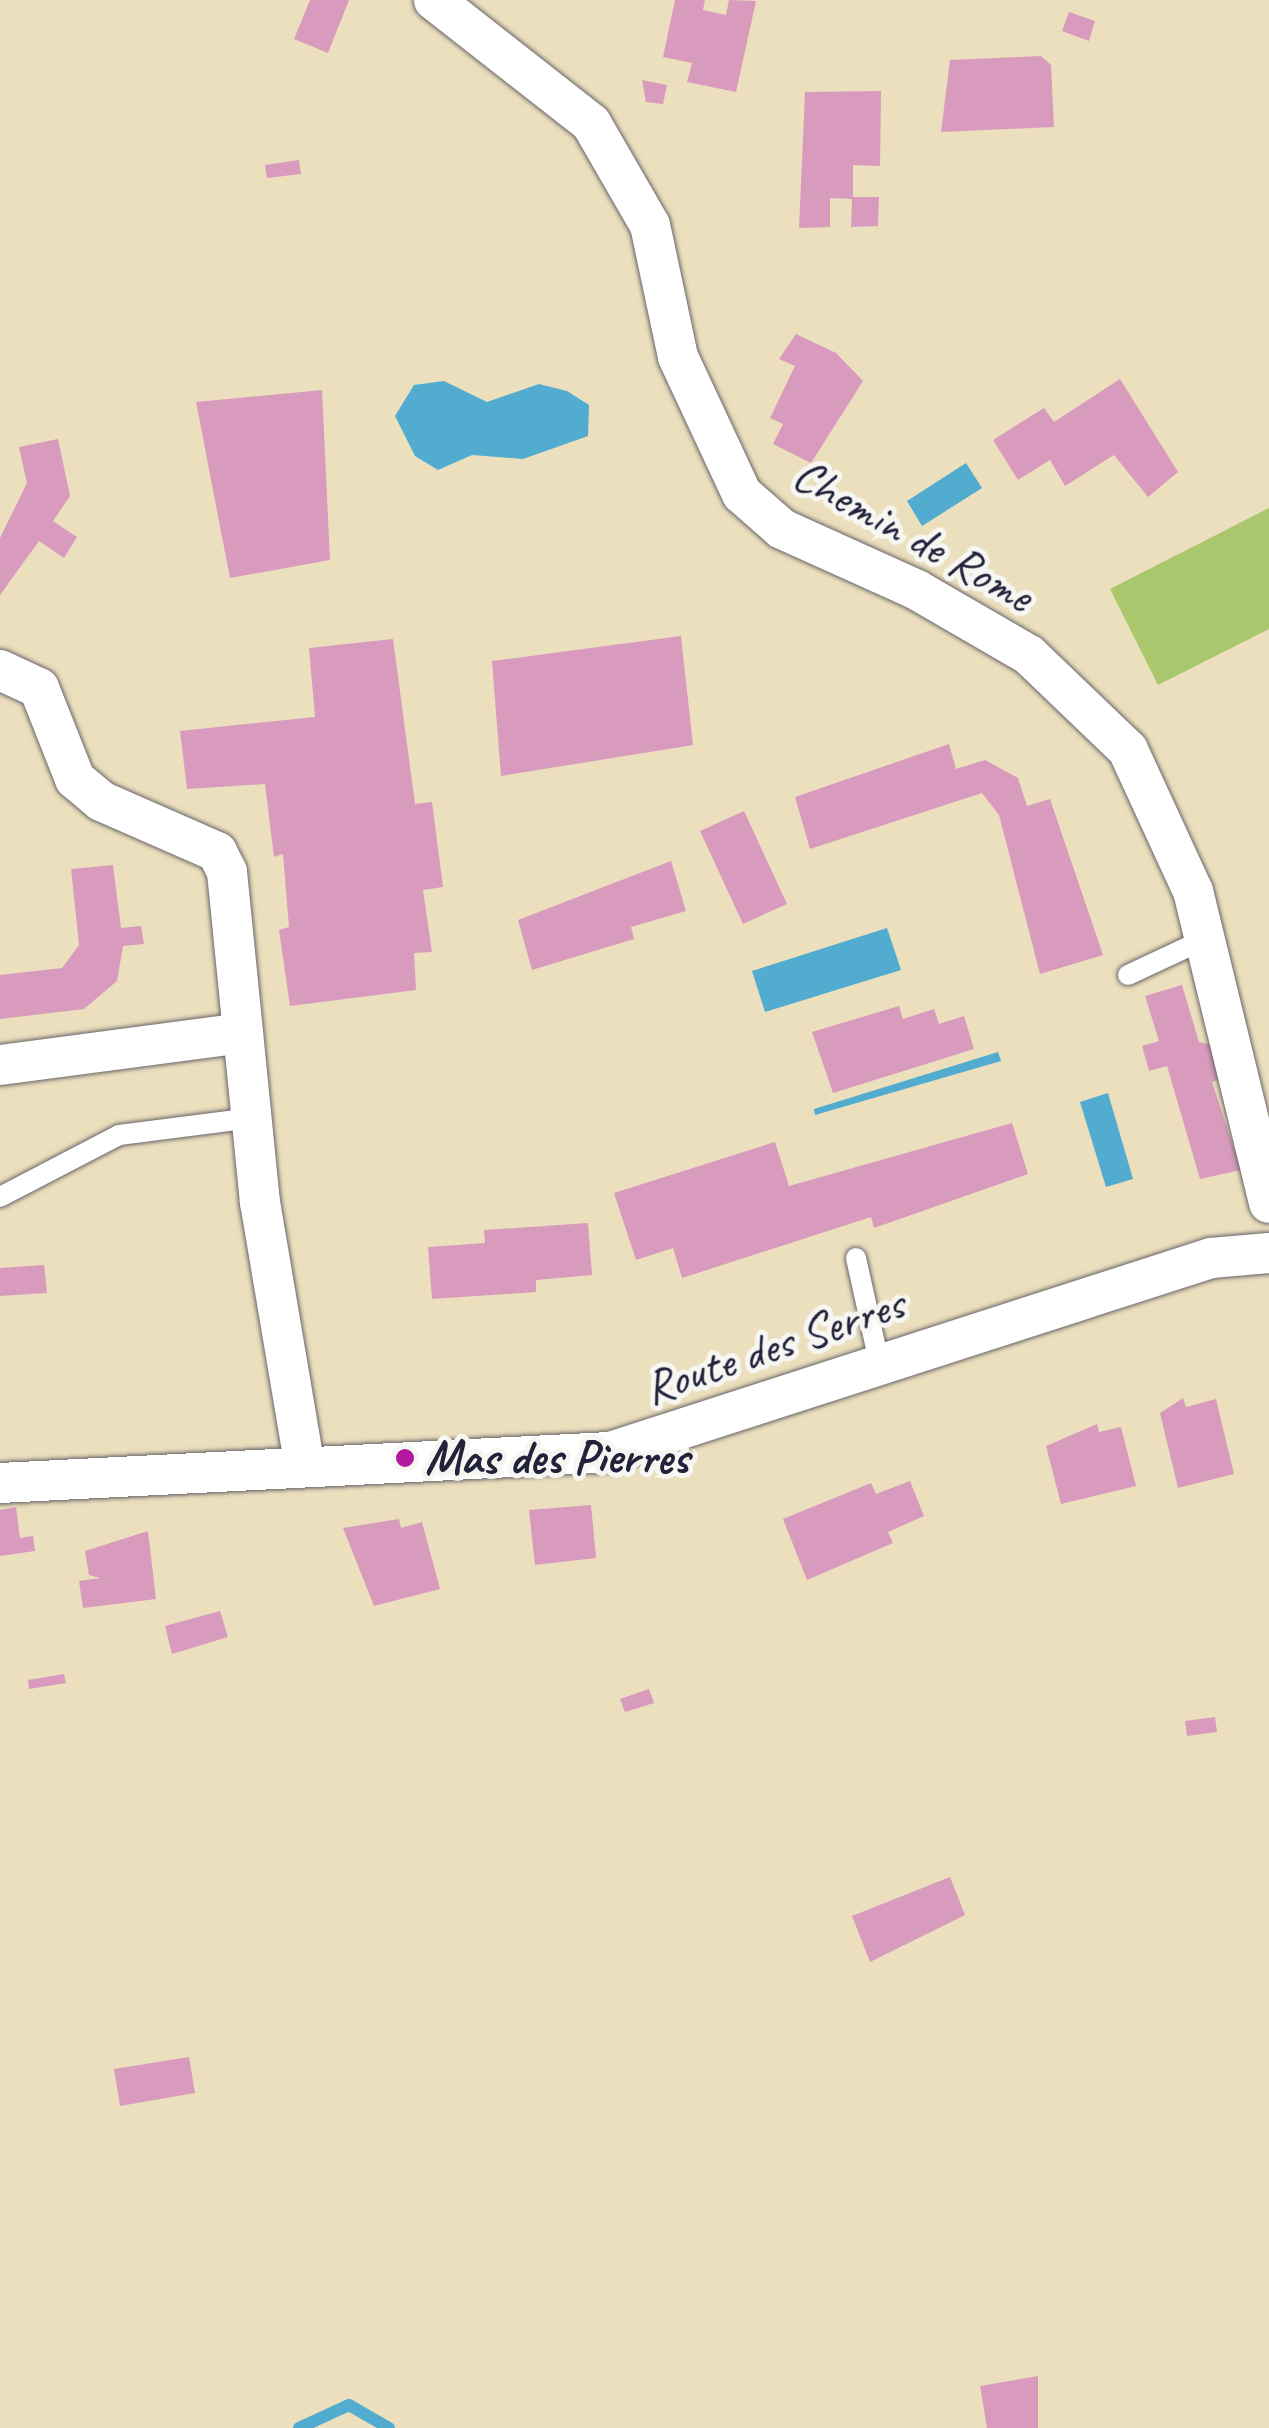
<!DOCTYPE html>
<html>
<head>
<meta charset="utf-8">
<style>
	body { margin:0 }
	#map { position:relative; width:1269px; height:2428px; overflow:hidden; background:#ebdfbd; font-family:Caveat,sans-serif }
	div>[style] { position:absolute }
	.green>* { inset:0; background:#aac76e }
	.water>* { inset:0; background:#52accf }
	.stream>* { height:12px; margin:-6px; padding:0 6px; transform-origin:6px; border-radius:6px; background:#52accf }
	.building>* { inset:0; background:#d99bbd }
	.roads { filter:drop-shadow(0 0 2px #686468) drop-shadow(0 0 2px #686468) }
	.lane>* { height:20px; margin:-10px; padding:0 10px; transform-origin:10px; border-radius:10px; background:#fff }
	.street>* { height:40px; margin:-20px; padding:0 20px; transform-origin:20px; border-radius:20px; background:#fff }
	.dots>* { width:28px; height:28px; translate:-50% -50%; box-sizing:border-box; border:5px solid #f6f6f2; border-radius:50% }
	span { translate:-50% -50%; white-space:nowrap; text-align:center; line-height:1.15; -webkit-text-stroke:10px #f6f6f2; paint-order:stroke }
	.street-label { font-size:48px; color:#22223b }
	.poi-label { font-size:48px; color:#22223b; font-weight:700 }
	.left { translate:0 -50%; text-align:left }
</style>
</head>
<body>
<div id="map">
	<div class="green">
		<i style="clip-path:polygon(1269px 508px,1269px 629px,1158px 685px,1110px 589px)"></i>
	</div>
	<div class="water">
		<i style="clip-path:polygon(444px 381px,487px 402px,539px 384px,567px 391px,589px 405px,588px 436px,523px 459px,472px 455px,438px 470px,415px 456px,395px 416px,414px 385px)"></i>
		<i style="clip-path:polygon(966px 463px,982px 488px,922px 526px,907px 501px)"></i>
		<i style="clip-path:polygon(887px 928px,901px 970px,765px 1012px,752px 971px)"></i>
		<i style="clip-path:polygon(998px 1052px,1001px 1061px,815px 1115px,814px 1109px)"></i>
		<i style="clip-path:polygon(1108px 1093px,1133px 1179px,1106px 1187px,1080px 1102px)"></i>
	</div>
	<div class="stream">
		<i style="left:299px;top:2428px;width:55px;rotate:-24.7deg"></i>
		<i style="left:349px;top:2405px;width:46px;rotate:29.9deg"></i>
	</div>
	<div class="building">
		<i style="clip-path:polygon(310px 0,349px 0,328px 53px,294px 39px)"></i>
		<i style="clip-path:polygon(675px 0,705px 0,703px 10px,726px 15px,729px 0,756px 1px,736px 92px,687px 82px,692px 63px,663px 57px)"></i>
		<i style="clip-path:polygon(1069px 12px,1095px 21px,1089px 41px,1062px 31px)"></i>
		<i style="clip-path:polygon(1041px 56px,1051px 65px,1054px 127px,941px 132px,950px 60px)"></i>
		<i style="clip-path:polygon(642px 80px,667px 85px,663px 104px,646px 102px)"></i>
		<i style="clip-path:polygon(881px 91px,880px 166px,853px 165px,853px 197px,879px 197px,878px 226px,851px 227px,852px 199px,830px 198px,830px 227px,799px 228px,805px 92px)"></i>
		<i style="clip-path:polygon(299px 160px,301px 174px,267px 178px,265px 165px)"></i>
		<i style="clip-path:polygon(796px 334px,836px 353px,863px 381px,811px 463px,773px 444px,783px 424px,770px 418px,795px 366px,779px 359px)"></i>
		<i style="clip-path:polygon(1120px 379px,1178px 472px,1148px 497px,1114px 455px,1065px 486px,1050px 460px,1018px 480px,993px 440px,1044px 408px,1054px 422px)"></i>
		<i style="clip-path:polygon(322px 390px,330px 560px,230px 578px,196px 402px)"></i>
		<i style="clip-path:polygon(58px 439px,70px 496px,53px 521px,77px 537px,64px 558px,39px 541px,0 595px,0 538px,27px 483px,19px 447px)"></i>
		<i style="clip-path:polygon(681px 636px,693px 745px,501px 776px,492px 661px)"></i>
		<i style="clip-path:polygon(393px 639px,415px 804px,432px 802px,443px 887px,423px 890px,432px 952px,414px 953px,416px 990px,290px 1006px,279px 930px,289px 927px,283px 854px,274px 857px,265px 784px,187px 789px,180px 731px,315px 717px,309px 648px)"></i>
		<i style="clip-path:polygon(949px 744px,956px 769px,985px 760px,1018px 778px,1027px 806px,1050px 799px,1103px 955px,1040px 974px,999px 815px,982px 793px,810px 849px,795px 797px)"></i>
		<i style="clip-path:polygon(744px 811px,787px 904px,743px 924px,700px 831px)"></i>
		<i style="clip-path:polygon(671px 861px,686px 911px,631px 927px,634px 939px,532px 970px,518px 920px)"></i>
		<i style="clip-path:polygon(113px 865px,121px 928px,141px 926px,144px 944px,123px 946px,117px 981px,84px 1009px,0 1019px,0 975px,62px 968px,79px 945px,71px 869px)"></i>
		<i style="clip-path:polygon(1182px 985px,1199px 1042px,1215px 1046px,1224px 1078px,1212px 1082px,1241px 1170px,1200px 1179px,1167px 1066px,1149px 1071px,1142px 1046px,1159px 1041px,1145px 996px)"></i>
		<i style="clip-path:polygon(899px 1006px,903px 1019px,934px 1009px,939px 1024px,964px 1016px,974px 1049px,833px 1093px,812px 1032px)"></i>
		<i style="clip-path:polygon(1012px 1123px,1028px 1174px,874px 1228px,871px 1217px,682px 1278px,673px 1248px,636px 1260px,614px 1193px,775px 1142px,789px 1186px)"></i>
		<i style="clip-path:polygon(588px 1223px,592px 1275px,536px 1280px,536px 1292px,432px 1299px,428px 1247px,485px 1243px,484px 1230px)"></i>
		<i style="clip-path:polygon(44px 1265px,47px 1293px,0 1296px,0 1268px)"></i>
		<i style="clip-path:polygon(1183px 1398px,1186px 1407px,1216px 1399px,1234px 1474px,1178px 1488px,1160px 1413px)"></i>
		<i style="clip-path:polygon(1097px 1424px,1099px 1432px,1121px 1427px,1136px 1486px,1061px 1504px,1046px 1446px)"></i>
		<i style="clip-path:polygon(910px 1481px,924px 1516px,888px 1532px,893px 1543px,807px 1580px,783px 1519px,871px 1483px,876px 1494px)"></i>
		<i style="clip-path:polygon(591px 1505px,596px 1558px,535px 1565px,529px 1510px)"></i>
		<i style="clip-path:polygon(16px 1507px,20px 1538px,33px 1536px,35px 1551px,0 1556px,0 1510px)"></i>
		<i style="clip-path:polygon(399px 1519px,401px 1528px,422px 1522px,440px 1589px,374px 1606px,343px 1528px)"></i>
		<i style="clip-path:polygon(148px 1531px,156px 1599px,83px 1608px,79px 1581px,100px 1578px,89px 1575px,85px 1551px)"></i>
		<i style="clip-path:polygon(220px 1611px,228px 1637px,172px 1654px,165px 1626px)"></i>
		<i style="clip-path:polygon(64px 1674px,66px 1683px,29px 1689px,28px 1680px)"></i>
		<i style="clip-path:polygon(649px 1689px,654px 1703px,625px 1712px,620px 1699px)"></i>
		<i style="clip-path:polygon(1215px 1717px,1217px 1732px,1187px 1736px,1185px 1721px)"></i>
		<i style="clip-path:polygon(950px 1877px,965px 1915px,870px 1962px,852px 1916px)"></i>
		<i style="clip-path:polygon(189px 2057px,195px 2093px,120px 2106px,114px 2069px)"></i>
		<i style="clip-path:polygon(1038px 2376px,1038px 2428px,987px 2428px,980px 2386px)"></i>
	</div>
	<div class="roads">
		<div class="lane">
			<i style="left:1128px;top:975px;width:87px;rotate:-25.1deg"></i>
			<i style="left:0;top:1197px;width:134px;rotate:-27.5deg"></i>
			<i style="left:119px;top:1135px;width:134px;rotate:-7.3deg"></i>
			<i style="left:856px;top:1258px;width:107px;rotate:77.5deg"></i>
		</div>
		<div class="street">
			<i style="left:434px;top:0;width:199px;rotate:38.1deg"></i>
			<i style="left:591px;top:123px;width:118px;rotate:60deg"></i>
			<i style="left:650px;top:225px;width:135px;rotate:78deg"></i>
			<i style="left:678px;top:357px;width:151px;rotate:65deg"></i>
			<i style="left:742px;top:494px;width:53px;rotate:41.2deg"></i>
			<i style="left:782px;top:529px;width:148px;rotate:24.3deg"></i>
			<i style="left:917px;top:590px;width:129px;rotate:30.1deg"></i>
			<i style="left:1029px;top:655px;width:137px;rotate:43.8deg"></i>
			<i style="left:1128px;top:750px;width:155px;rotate:65.3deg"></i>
			<i style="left:1193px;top:891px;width:321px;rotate:76.3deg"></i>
			<i style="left:0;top:670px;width:43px;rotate:24.8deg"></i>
			<i style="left:39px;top:688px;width:98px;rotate:68.4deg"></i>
			<i style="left:75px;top:779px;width:34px;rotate:40deg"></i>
			<i style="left:101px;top:801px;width:127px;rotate:23.7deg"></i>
			<i style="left:217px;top:852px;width:22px;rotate:63deg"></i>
			<i style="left:227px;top:872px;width:332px;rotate:84.3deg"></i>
			<i style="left:260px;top:1202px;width:264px;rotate:80.4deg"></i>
			<i style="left:0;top:1065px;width:245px;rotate:-7.5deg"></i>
			<i style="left:0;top:1483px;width:611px;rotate:-2.91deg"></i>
			<i style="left:610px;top:1452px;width:632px;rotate:-17.89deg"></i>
			<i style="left:1211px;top:1258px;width:58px;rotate:-4.9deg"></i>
		</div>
	</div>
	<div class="dots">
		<i style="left:405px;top:1458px;background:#b5179e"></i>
	</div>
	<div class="street-label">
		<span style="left:913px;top:535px;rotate:29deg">Chemin de Rome</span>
		<span style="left:774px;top:1346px;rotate:-19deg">Route des Serres</span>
	</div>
	<div class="poi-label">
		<span class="left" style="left:425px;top:1458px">Mas des Pierres</span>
	</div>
</div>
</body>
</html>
